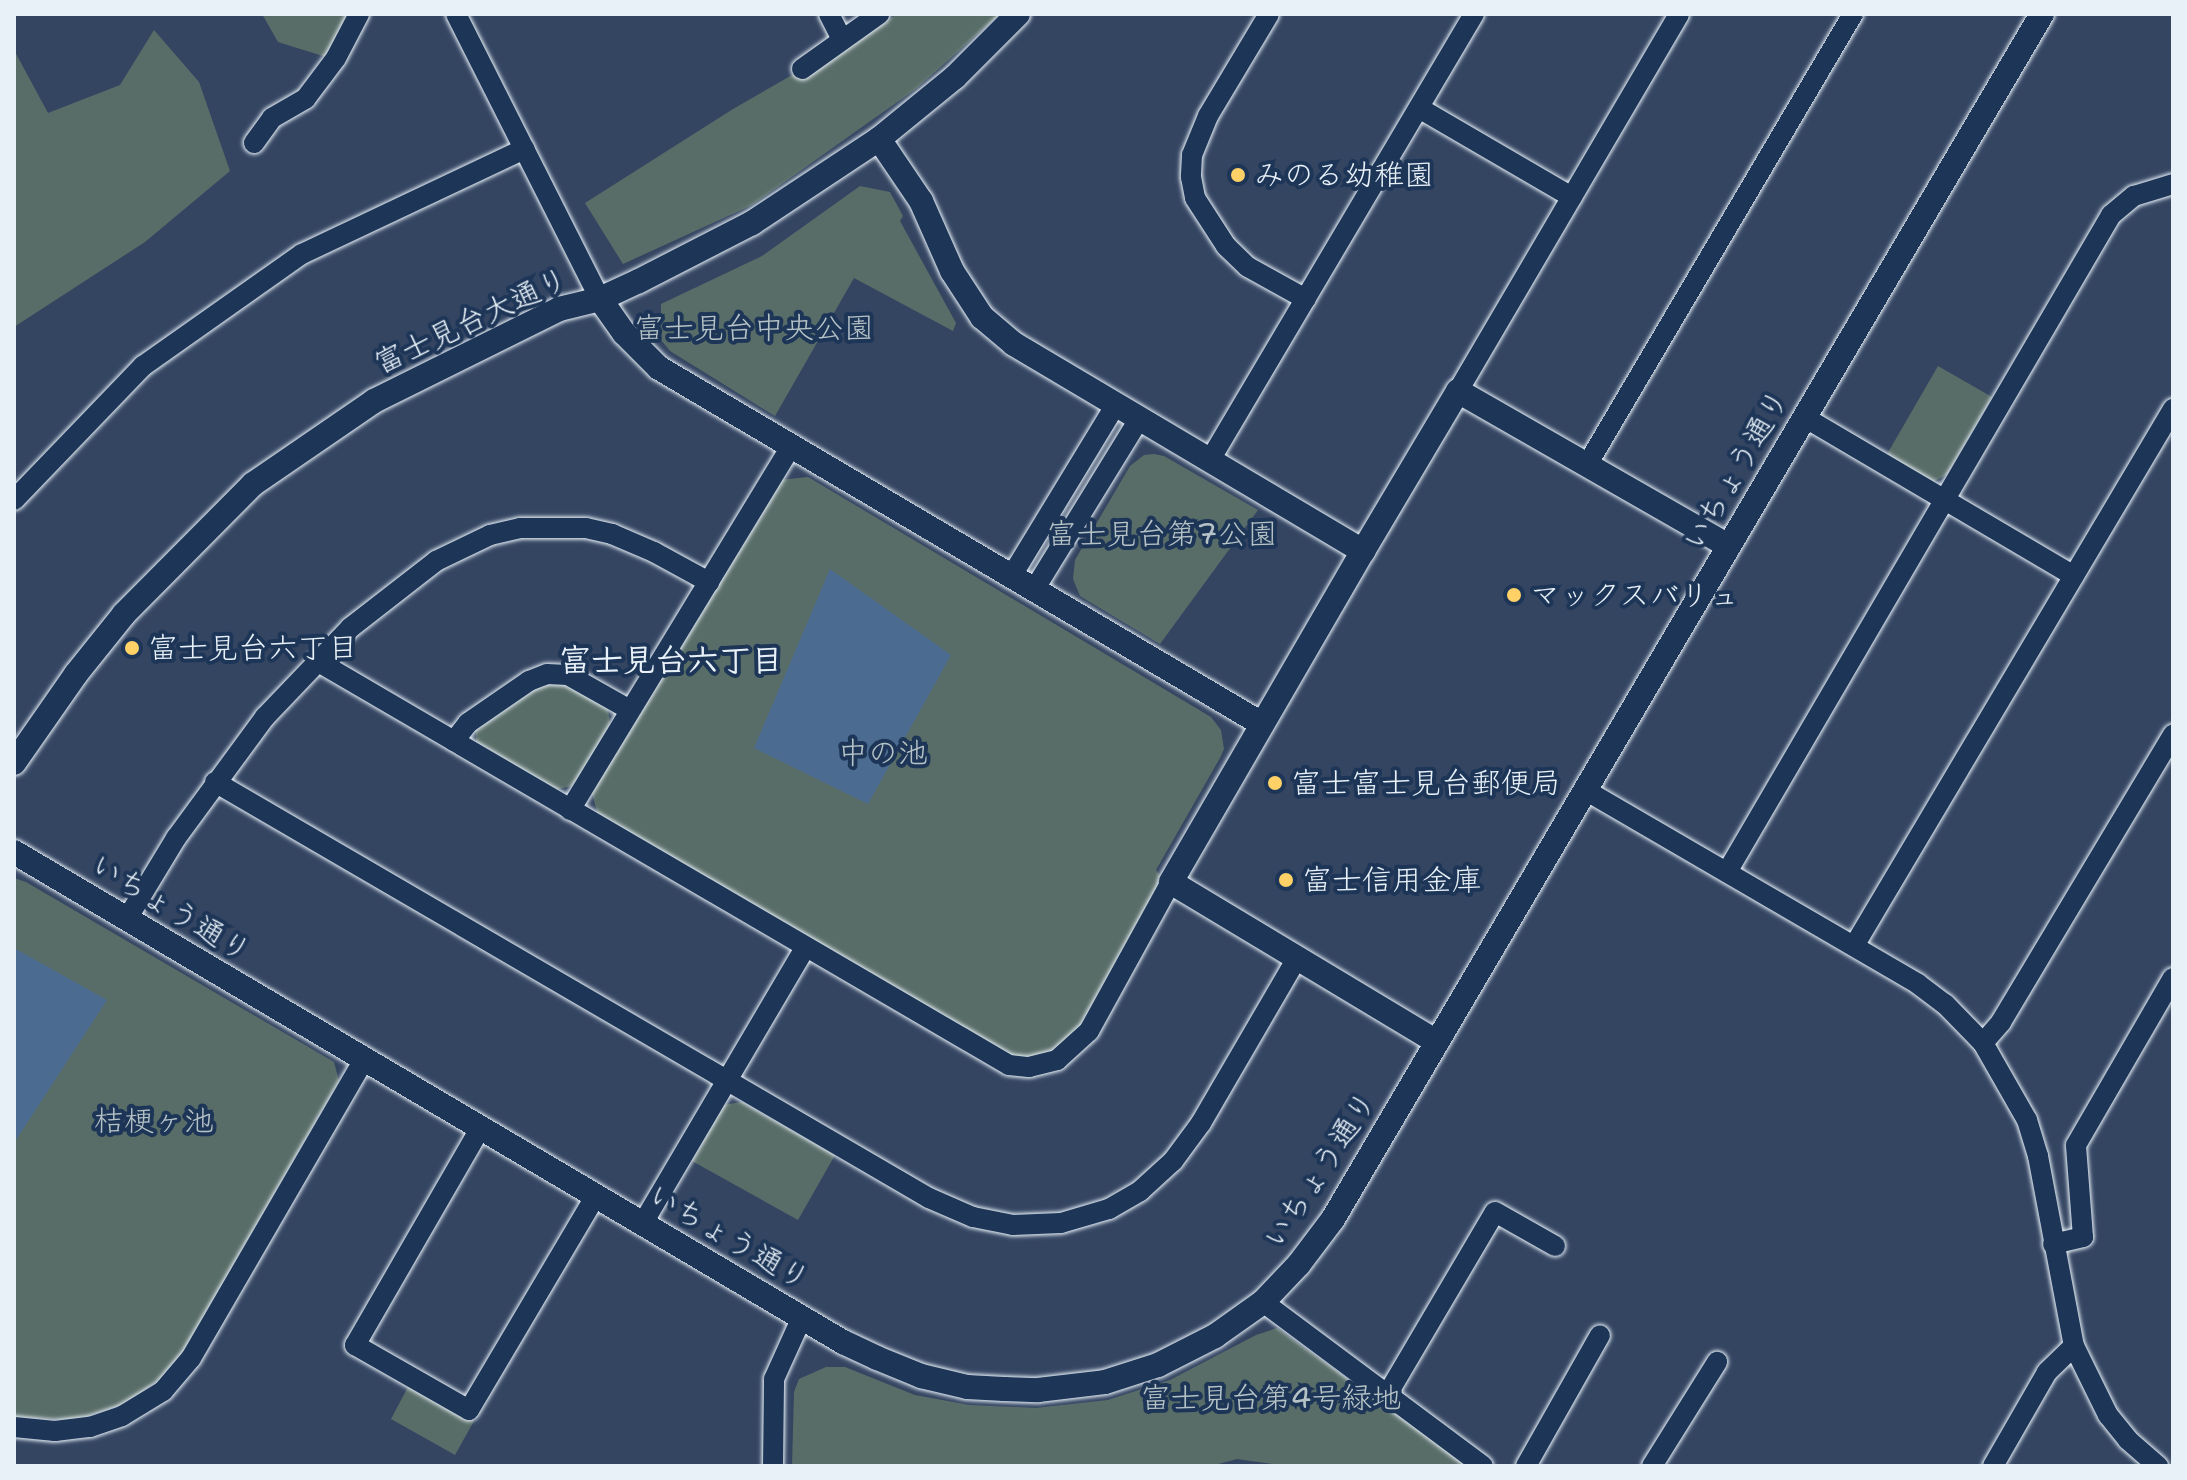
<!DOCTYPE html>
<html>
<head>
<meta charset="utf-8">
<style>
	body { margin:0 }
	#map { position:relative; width:2187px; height:1480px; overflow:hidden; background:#344562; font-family:"Shantell Sans","Klee One",sans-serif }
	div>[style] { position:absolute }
	.green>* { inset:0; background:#596d68 }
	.water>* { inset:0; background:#4c6b91 }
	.roads { filter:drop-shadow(0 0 2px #e8f1f8) drop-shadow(0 0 2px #e8f1f8) }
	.minor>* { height:20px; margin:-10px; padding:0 10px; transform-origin:10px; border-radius:10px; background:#1d3557 }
	.tertiary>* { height:24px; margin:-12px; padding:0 12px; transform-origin:12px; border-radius:12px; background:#1d3557 }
	.dots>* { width:22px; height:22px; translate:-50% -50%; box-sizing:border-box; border:4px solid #1d3557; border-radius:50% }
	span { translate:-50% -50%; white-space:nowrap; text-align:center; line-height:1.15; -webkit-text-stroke:8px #1d3557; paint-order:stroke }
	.poi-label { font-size:30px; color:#e8f1f8 }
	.left { translate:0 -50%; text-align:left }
	.street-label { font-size:30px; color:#e8f1f8 }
	.park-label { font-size:30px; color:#b6c3c6 }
	.neighbourhood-label { font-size:32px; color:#e8f1f8; font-weight:700 }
	.frame { position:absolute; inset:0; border:16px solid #e8f1f8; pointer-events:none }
</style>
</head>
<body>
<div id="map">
	<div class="green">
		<i style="clip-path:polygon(262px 14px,358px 14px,326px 57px,278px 42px)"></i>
		<i style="clip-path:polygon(898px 14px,1000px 14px,917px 88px,752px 205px,623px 264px,585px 203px,733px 109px)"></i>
		<i style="clip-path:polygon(154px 30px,199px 82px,230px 171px,145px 242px,14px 327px,14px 50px,48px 113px,120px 85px)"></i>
		<i style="clip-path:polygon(860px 186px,890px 192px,903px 216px,900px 221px,956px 323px,953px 331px,854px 278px,775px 416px,670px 351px,661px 340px,661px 304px,762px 256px)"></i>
		<i style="clip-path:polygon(1938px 366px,1992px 397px,1947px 475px,1932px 482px,1886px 456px)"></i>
		<i style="clip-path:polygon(1154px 454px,1164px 456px,1258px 510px,1160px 644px,1080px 596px,1073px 579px,1075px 560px,1130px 466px,1144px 455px)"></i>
		<i style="clip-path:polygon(808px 477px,1211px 717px,1221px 730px,1224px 749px,1220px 758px,1156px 870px,1162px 878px,1080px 1030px,1050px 1054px,1033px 1058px,1014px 1057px,598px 816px,592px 793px,780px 480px)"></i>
		<i style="clip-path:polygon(561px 683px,608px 708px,610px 726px,576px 785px,554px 790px,476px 744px,476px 730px,540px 686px)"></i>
		<i style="clip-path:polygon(14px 878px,26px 882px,334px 1062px,339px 1081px,184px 1351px,165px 1375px,127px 1403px,76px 1420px,14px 1417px)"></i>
		<i style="clip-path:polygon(742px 1102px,835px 1155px,798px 1220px,692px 1161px,723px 1105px)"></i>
		<i style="clip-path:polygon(1277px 1328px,1468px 1466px,1287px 1466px,1237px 1459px,1211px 1466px,792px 1466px,794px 1392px,799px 1379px,826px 1367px,845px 1367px,915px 1395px,969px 1405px,1036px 1408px,1108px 1400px,1170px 1380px,1256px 1335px)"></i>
		<i style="clip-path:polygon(409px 1385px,474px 1421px,455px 1455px,391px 1419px)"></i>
	</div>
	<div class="water">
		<i style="clip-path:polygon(830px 569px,951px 655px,868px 804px,754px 748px)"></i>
		<i style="clip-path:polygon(14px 948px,107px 1000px,14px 1143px)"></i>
	</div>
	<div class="roads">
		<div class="minor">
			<i style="left:456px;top:14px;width:319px;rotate:63.2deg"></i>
			<i style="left:829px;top:14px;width:28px;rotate:63deg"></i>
			<i style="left:1269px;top:14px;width:119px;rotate:120.9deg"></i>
			<i style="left:1208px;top:116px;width:42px;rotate:112.3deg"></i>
			<i style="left:1192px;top:155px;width:22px;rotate:93deg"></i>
			<i style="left:1191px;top:177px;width:21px;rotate:79deg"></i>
			<i style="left:1195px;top:198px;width:57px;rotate:57.1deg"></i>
			<i style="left:1226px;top:246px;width:30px;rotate:44deg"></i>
			<i style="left:1248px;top:267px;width:66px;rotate:28.9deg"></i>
			<i style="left:802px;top:69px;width:95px;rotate:-35.5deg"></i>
			<i style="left:1419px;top:108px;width:177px;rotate:30.2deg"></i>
			<i style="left:254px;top:143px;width:31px;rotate:-54deg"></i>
			<i style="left:272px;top:118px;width:39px;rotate:-30deg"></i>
			<i style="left:306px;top:98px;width:50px;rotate:-53.1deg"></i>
			<i style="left:336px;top:58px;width:50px;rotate:-62.4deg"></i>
			<i style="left:1458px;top:391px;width:437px;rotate:-59.6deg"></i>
			<i style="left:1804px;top:417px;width:313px;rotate:30.5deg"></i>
			<i style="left:1210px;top:460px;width:518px;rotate:-59.38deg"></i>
			<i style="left:1587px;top:465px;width:524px;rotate:-59.47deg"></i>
			<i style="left:14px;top:500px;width:186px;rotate:-46.1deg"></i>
			<i style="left:143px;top:366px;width:194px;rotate:-35.2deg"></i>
			<i style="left:302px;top:254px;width:246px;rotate:-25.3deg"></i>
			<i style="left:1011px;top:577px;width:202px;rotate:-58.7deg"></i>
			<i style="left:1034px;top:590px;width:201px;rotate:-58.4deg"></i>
			<i style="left:317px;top:661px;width:801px;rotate:30.28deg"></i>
			<i style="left:1009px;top:1065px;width:20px;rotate:6deg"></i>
			<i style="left:1029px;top:1067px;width:29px;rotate:-14deg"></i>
			<i style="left:1057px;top:1060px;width:43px;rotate:-42.2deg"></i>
			<i style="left:1089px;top:1031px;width:170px;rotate:-61.2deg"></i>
			<i style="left:454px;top:741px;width:23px;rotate:-52deg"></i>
			<i style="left:468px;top:723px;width:74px;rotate:-34.5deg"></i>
			<i style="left:529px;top:681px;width:19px;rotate:-21deg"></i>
			<i style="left:547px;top:674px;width:21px;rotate:3deg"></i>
			<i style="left:568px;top:675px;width:71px;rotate:29.4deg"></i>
			<i style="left:215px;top:782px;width:826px;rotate:30.23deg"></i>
			<i style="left:929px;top:1198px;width:48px;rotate:23.4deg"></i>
			<i style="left:973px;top:1217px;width:41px;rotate:11.3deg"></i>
			<i style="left:1013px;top:1225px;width:48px;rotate:-2.4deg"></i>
			<i style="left:1061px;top:1223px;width:50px;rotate:-16.3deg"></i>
			<i style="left:1109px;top:1209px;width:36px;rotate:-30deg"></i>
			<i style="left:1140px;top:1191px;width:45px;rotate:-42.3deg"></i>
			<i style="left:1173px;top:1161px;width:47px;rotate:-53.6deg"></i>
			<i style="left:1201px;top:1123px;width:191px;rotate:-59.8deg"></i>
			<i style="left:1585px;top:790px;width:385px;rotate:30.2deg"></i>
			<i style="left:1918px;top:984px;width:34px;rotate:37deg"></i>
			<i style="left:1945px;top:1004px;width:54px;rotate:45.7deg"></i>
			<i style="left:1983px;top:1043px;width:89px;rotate:60.3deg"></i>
			<i style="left:2027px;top:1120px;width:38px;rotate:73deg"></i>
			<i style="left:2038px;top:1156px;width:193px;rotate:79.3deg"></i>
			<i style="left:2074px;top:1346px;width:77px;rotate:63.8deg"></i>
			<i style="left:2108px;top:1415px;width:32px;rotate:51deg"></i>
			<i style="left:2128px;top:1440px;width:40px;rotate:41deg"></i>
			<i style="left:570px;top:810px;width:425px;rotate:-58.7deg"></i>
			<i style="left:1727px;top:872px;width:761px;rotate:-59.69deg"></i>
			<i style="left:2111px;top:215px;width:30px;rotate:-40deg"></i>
			<i style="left:2134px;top:196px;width:41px;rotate:-17.1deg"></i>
			<i style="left:127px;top:919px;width:95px;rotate:-58.8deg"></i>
			<i style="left:176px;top:838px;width:150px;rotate:-53.7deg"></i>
			<i style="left:265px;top:717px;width:123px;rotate:-46.3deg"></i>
			<i style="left:350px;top:628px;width:109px;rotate:-37.9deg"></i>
			<i style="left:436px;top:561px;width:60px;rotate:-25.7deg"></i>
			<i style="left:490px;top:535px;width:31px;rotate:-13deg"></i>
			<i style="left:520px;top:528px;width:66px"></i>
			<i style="left:586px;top:528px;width:27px;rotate:13deg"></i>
			<i style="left:612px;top:534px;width:46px;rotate:23.2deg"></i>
			<i style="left:654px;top:552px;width:63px;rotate:28.6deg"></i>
			<i style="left:1854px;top:946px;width:625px;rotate:-59.29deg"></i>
			<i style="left:1983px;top:1043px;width:28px;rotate:-49deg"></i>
			<i style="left:2001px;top:1022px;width:335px;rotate:-59.1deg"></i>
			<i style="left:481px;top:1127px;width:252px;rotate:120deg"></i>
			<i style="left:355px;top:1345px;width:131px;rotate:29.7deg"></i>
			<i style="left:469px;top:1410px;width:250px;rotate:-59.4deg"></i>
			<i style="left:643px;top:1223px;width:319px;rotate:-59.5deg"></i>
			<i style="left:2053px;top:1244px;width:31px;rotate:-13deg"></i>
			<i style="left:2083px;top:1237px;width:92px;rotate:-94.4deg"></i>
			<i style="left:2076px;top:1145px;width:193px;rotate:-59.9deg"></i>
			<i style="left:1263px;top:1302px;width:274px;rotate:36.7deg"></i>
			<i style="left:1387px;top:1395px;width:212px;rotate:-59.5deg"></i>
			<i style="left:1495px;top:1212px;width:69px;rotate:29.5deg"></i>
			<i style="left:14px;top:1427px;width:41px;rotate:5.6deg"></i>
			<i style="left:55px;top:1431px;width:35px;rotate:-7deg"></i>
			<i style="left:90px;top:1427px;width:34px;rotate:-19deg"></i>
			<i style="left:122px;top:1416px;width:48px;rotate:-31.4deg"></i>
			<i style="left:163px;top:1391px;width:43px;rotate:-49.7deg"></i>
			<i style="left:191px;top:1358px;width:345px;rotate:-59.9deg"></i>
			<i style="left:773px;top:1466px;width:87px;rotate:-89.3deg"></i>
			<i style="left:774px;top:1379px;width:68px;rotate:-65.7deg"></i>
			<i style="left:1526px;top:1466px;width:150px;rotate:-60.5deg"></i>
			<i style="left:1652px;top:1466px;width:123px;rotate:-58deg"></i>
			<i style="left:1993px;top:1466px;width:108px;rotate:-60.1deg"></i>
			<i style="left:2047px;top:1372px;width:37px;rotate:-44deg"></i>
		</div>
		<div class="tertiary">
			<i style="left:879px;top:139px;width:75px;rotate:55.9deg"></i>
			<i style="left:921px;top:201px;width:77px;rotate:66.1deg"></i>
			<i style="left:952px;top:271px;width:55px;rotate:56.9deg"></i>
			<i style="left:982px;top:317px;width:42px;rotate:40.2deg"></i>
			<i style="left:1014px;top:344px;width:406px;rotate:30.7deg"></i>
			<i style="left:600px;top:299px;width:42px;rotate:54.8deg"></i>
			<i style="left:624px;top:333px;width:49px;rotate:45deg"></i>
			<i style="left:659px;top:368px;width:700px;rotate:30.56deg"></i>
			<i style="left:14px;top:763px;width:108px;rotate:-55.1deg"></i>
			<i style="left:76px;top:674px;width:77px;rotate:-51.3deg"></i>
			<i style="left:124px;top:614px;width:183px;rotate:-45.2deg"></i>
			<i style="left:253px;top:484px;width:147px;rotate:-34.4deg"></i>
			<i style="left:374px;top:401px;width:207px;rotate:-26.4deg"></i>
			<i style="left:559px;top:309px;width:42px;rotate:-13.7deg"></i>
			<i style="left:600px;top:299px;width:43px;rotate:-24.8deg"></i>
			<i style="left:639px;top:281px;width:127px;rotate:-27.2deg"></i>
			<i style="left:752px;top:223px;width:152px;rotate:-33.5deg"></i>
			<i style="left:879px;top:139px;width:98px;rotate:-39.2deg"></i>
			<i style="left:955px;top:77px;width:89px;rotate:-45deg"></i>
			<i style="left:14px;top:852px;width:963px;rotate:30.59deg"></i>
			<i style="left:843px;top:1342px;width:38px;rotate:25deg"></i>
			<i style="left:877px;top:1358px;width:48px;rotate:22.2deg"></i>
			<i style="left:921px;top:1376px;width:47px;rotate:13.4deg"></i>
			<i style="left:967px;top:1387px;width:37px;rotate:3deg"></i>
			<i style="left:1004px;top:1389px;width:34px;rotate:2deg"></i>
			<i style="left:1038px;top:1390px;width:67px;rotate:-6.8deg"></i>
			<i style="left:1105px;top:1382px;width:56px;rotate:-17.8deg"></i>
			<i style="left:1158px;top:1365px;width:64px;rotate:-27deg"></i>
			<i style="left:1215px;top:1336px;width:59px;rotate:-35.3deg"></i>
			<i style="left:1263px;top:1302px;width:52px;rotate:-46.5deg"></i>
			<i style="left:1299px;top:1264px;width:56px;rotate:-52.9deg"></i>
			<i style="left:1333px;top:1219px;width:1398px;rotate:-59.53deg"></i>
			<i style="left:1437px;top:1042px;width:310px;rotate:-149deg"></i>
			<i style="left:1171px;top:882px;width:383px;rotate:-59.9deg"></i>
			<i style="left:1363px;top:551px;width:186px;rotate:-59.3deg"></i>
			<i style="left:1458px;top:391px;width:312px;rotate:29.8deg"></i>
		</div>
	</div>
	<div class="dots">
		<i style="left:1238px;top:175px;background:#ffd166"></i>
		<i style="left:1514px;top:595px;background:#ffd166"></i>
		<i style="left:132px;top:648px;background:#ffd166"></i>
		<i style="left:1275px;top:783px;background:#ffd166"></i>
		<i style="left:1286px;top:880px;background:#ffd166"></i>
	</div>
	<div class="poi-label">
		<span class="left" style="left:1254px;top:175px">みのる幼稚園</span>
		<span class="left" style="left:1530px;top:595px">マックスバリュ</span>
		<span class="left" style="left:148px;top:648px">富士見台六丁目</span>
		<span class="left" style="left:1291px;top:783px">富士富士見台郵便局</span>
		<span class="left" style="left:1302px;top:880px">富士信用金庫</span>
	</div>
	<div class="street-label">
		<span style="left:471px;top:321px;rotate:-25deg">富士見台大通り</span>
		<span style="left:1736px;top:470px;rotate:-60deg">いちょう通り</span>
		<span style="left:171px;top:908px;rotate:31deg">いちょう通り</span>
		<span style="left:1320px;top:1170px;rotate:-57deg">いちょう通り</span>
		<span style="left:729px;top:1237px;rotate:30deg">いちょう通り</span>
	</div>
	<div class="park-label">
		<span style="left:754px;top:328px">富士見台中央公園</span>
		<span style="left:1162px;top:534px">富士見台第7公園</span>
		<span style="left:883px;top:753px">中の池</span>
		<span style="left:154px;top:1121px">桔梗ヶ池</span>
		<span style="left:1271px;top:1398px">富士見台第4号緑地</span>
	</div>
	<div class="neighbourhood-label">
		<span style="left:671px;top:660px">富士見台六丁目</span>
	</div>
	<div class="frame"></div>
</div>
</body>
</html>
